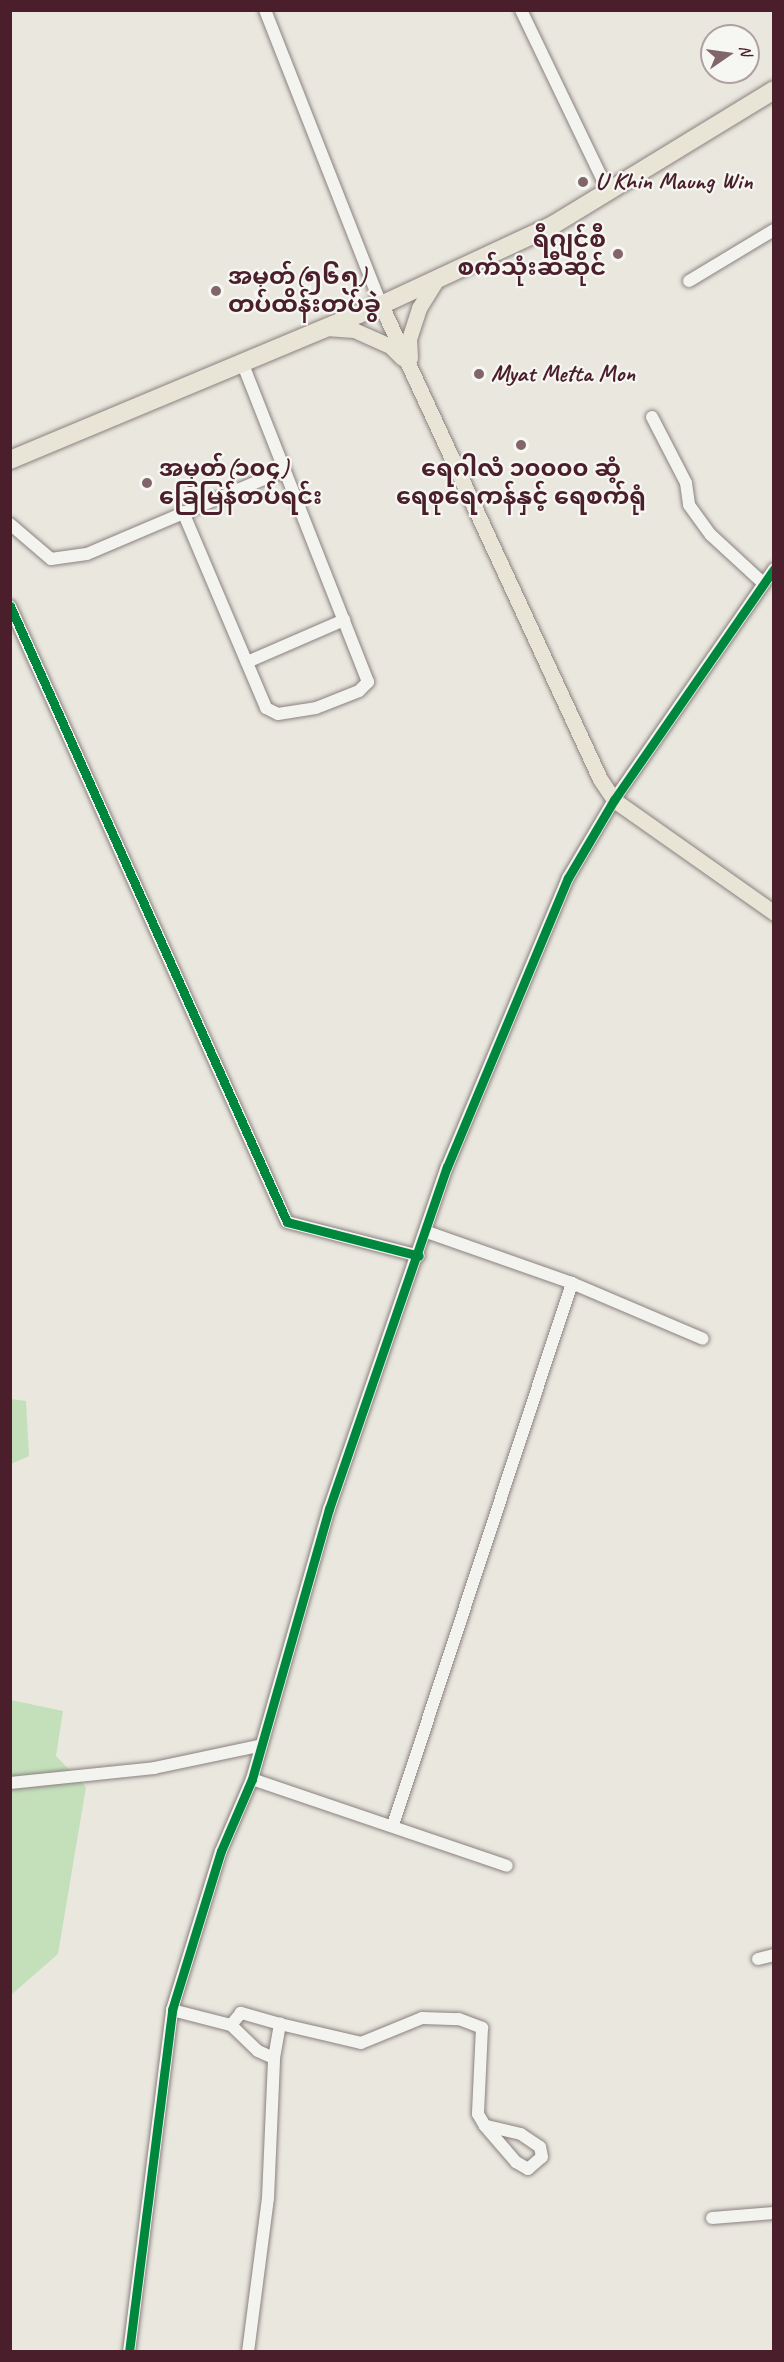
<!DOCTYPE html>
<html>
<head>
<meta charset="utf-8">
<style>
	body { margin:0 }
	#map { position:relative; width:784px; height:2362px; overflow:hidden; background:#eae7df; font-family:Caveat,"Noto Sans Myanmar",sans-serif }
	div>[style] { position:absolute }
	.green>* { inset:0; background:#c4e0bb }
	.roads { filter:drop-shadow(0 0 2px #8a817f) drop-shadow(0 0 2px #8a817f) }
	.minor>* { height:12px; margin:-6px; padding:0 6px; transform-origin:6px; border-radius:6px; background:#f3f3f0 }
	.major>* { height:15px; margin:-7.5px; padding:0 7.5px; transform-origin:7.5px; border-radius:7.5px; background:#e8e4d6 }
	.highway>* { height:18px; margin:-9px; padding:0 9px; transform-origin:9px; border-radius:9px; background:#e8e4d6 }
	.cycleway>* { height:9px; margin:-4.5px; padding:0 4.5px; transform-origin:4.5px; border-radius:4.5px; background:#00873e }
	.dots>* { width:16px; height:16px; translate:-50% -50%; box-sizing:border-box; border:3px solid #f6f6f2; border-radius:50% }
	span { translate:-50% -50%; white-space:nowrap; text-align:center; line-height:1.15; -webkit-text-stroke:4.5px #f6f6f2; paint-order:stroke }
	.poi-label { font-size:24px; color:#4a1f2b; font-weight:700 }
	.left { translate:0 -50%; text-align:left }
	.right { translate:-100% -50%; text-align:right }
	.frame { position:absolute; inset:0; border:12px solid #4a1f2b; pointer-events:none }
	.north { position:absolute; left:700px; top:24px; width:60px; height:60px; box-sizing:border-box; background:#f6f6f2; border:2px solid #b1a0a2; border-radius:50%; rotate:77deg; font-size:16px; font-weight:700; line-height:24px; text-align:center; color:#4a1f2b }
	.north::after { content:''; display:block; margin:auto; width:21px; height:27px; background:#82656a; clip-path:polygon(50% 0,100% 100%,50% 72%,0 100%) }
</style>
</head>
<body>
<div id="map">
	<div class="green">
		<i style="clip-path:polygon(11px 1399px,26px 1401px,29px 1456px,11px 1464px)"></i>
		<i style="clip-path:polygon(11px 1700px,63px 1711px,56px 1756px,86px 1787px,58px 1954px,11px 1995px)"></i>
	</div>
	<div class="roads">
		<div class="minor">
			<i style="left:265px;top:10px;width:317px;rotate:68.5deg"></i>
			<i style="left:521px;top:10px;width:203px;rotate:64.3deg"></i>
			<i style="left:689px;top:281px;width:99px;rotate:-31deg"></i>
			<i style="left:652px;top:417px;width:74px;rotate:62.7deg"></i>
			<i style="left:686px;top:483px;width:22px;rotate:82deg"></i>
			<i style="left:689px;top:505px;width:37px;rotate:54deg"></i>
			<i style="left:711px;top:535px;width:71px;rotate:42.7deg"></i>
			<i style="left:183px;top:512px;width:213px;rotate:67deg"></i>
			<i style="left:266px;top:708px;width:13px;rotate:27deg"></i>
			<i style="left:278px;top:714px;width:38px;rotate:-9deg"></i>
			<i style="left:316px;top:708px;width:46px;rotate:-21.6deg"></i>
			<i style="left:359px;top:691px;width:13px;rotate:-45deg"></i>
			<i style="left:368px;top:682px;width:342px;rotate:-111.5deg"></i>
			<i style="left:10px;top:524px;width:54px;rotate:40.5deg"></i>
			<i style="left:51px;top:559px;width:36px;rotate:-8deg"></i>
			<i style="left:87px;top:554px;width:215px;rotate:-23deg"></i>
			<i style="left:10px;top:606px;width:675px;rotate:65.79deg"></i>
			<i style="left:287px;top:1222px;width:136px;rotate:14.4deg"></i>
			<i style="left:247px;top:662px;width:106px;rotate:-23.4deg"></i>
			<i style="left:427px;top:1232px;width:154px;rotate:19.4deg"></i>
			<i style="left:572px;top:1283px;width:142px;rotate:23.1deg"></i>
			<i style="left:252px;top:1779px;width:269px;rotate:18.8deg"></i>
			<i style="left:10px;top:1783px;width:145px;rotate:-5.9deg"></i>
			<i style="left:154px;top:1768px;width:106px;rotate:-11.9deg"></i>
			<i style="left:393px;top:1825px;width:571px;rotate:-71.72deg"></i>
			<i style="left:758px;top:1959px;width:16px;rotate:-14deg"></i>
			<i style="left:172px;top:2010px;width:61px;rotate:14.3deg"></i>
			<i style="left:231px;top:2025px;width:37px;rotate:44deg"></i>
			<i style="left:258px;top:2051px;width:17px;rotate:24deg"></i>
			<i style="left:274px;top:2058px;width:35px;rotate:-80deg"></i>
			<i style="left:280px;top:2024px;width:41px;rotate:-164.2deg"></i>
			<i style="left:241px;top:2013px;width:16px;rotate:130deg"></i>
			<i style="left:280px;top:2024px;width:83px;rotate:13.2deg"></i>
			<i style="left:361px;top:2043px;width:66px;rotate:-22.3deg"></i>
			<i style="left:422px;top:2018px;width:37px;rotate:2deg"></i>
			<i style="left:459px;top:2019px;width:25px;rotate:21deg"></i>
			<i style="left:482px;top:2028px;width:86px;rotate:92.7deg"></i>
			<i style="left:478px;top:2114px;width:14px;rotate:60deg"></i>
			<i style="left:485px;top:2126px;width:48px;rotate:49.3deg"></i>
			<i style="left:516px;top:2162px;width:14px;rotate:30deg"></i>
			<i style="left:528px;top:2169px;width:18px;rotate:-41deg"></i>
			<i style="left:542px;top:2157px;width:10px;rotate:-101deg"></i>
			<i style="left:540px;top:2147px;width:23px;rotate:-146deg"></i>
			<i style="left:521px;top:2134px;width:37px;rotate:-167deg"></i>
			<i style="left:712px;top:2218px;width:62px;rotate:-4.6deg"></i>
			<i style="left:129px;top:2352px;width:345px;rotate:-82.8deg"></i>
			<i style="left:172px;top:2010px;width:166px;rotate:-72.9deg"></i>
			<i style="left:221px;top:1851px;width:78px;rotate:-66.7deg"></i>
			<i style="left:252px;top:1779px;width:281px;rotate:-74.1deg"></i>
			<i style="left:329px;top:1509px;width:362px;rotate:-71deg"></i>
			<i style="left:447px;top:1167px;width:313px;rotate:-67.3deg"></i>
			<i style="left:568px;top:878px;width:91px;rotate:-59.5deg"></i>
			<i style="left:614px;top:800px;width:281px;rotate:-55.3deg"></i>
			<i style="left:248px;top:2352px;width:155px;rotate:-82.6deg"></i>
			<i style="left:268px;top:2198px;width:140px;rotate:-87.5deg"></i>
		</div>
		<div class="major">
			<i style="left:381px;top:305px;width:522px;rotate:65.2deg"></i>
			<i style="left:600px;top:779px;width:25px;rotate:56deg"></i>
			<i style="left:614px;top:800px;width:196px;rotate:35.2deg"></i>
			<i style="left:326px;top:328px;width:28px;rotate:4deg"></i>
			<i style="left:354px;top:330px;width:39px;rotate:24deg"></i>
			<i style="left:390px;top:346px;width:17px;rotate:45deg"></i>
			<i style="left:410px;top:358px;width:19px;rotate:-93deg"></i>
			<i style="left:409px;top:339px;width:33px;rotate:-72deg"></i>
			<i style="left:419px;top:308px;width:32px;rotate:-58deg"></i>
		</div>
		<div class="highway">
			<i style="left:10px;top:460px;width:402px;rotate:-22.7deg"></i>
			<i style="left:381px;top:305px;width:190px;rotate:-24.9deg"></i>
			<i style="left:553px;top:225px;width:259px;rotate:-31.4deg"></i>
		</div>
	</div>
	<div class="cycleway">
		<i style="left:10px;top:606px;width:675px;rotate:65.79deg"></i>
		<i style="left:287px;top:1222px;width:136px;rotate:14.4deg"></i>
		<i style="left:129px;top:2352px;width:345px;rotate:-82.8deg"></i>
		<i style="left:172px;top:2010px;width:166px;rotate:-72.9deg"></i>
		<i style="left:221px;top:1851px;width:78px;rotate:-66.7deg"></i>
		<i style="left:252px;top:1779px;width:281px;rotate:-74.1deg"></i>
		<i style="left:329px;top:1509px;width:362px;rotate:-71deg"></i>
		<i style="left:447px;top:1167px;width:313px;rotate:-67.3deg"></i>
		<i style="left:568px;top:878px;width:91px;rotate:-59.5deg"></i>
		<i style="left:614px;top:800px;width:281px;rotate:-55.3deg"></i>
	</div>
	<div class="dots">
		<i style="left:583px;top:182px;background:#82656a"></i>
		<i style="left:618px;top:254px;background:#82656a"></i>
		<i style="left:216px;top:291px;background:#82656a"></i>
		<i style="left:479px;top:374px;background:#82656a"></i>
		<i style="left:521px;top:445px;background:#82656a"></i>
		<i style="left:147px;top:483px;background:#82656a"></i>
	</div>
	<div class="poi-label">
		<span class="left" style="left:595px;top:182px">U Khin Maung Win</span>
		<span class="right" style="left:606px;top:254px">ရီဂျင်စီ<br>စက်သုံးဆီဆိုင်</span>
		<span class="left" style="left:228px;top:291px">အမှတ်(၅၆၅)<br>တပ်ထိန်းတပ်ခွဲ</span>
		<span class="left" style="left:491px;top:374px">Myat Metta Mon</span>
		<span class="left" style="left:159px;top:483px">အမှတ်(၁၀၄)<br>ခြေမြန်တပ်ရင်း</span>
		<span style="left:521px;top:483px">ရေဂါလံ ၁၀၀၀၀ ဆံ့<br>ရေစုရေကန်နှင့် ရေစက်ရုံ</span>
	</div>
	<div class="frame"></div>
	<div class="north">N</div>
</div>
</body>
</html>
